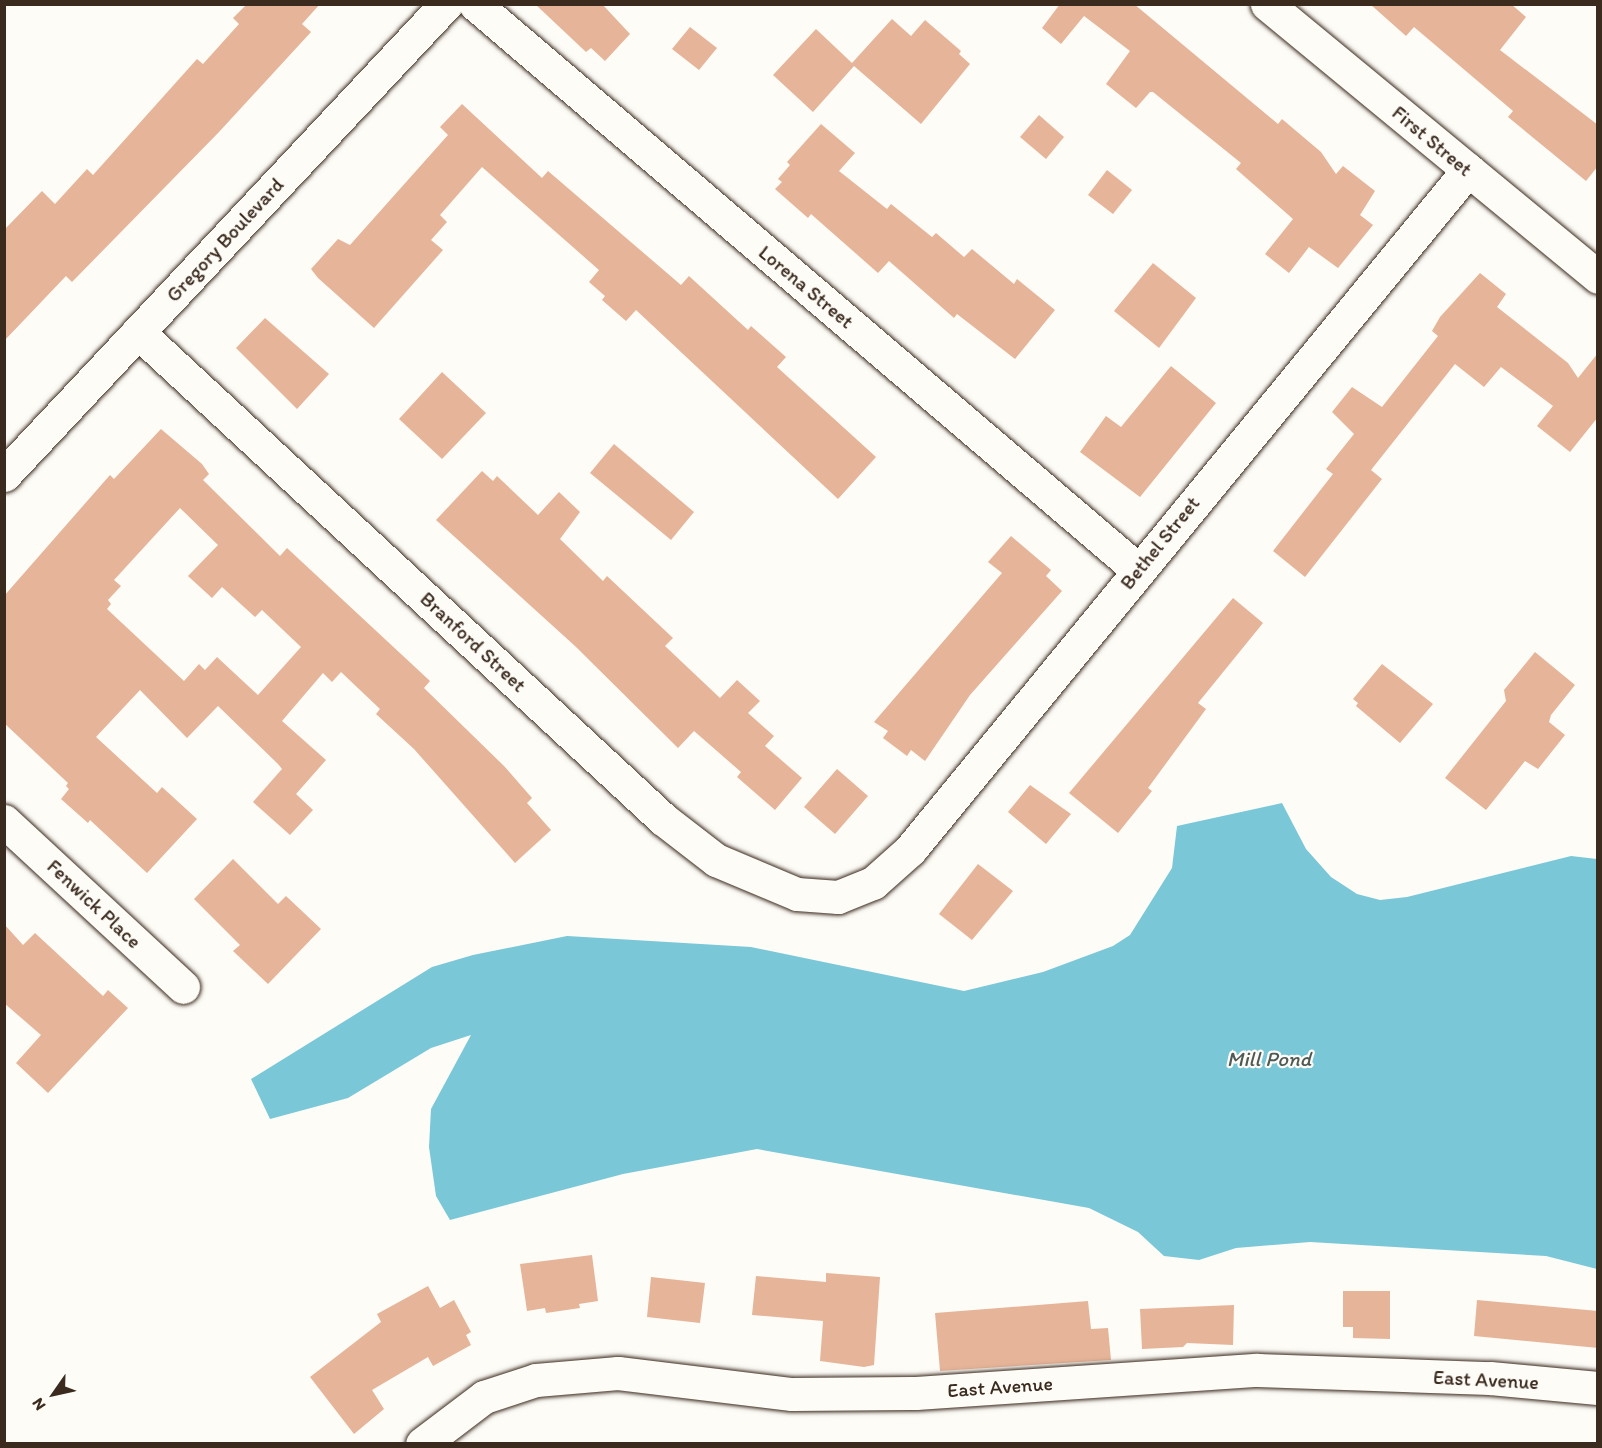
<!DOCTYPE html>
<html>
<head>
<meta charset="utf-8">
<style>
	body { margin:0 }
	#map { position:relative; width:1602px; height:1448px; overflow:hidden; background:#fdfcf7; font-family:Itim,sans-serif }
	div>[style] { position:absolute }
	.water>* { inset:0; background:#79c7d7 }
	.building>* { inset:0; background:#e6b498 }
	.roads { filter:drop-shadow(0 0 2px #3b2a1e) drop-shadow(0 0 2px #3b2a1e) }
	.street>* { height:33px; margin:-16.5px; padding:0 16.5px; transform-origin:16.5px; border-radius:16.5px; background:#fdfcf7 }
	.secondary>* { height:33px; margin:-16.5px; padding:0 16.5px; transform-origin:16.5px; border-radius:16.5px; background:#fdfcf7 }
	span { translate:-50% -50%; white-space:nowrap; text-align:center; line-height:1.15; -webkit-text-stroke:4.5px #fdfcf7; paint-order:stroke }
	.street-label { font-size:20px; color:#3b2a1e }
	.water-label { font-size:21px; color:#4e5956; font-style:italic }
	.frame { position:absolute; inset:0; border:6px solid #3b2a1e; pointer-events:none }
	.north { position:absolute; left:24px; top:1364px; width:60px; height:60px; -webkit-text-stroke:4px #fdfcf7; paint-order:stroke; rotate:236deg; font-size:16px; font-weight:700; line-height:24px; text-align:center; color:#3b2a1e }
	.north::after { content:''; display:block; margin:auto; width:21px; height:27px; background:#3b2a1e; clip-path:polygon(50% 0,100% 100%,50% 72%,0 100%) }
</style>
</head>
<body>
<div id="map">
	<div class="water">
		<i style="clip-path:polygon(1282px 803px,1306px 849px,1331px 877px,1357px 894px,1380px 900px,1407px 897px,1571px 856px,1597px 859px,1597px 1269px,1546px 1256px,1310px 1242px,1236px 1248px,1199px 1260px,1164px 1256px,1138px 1232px,1089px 1208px,757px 1149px,623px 1174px,450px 1220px,436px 1196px,429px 1147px,431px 1109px,471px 1035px,431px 1048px,348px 1098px,270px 1119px,251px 1079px,432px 967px,473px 955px,567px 936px,751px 947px,964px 991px,1043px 972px,1113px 946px,1130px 935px,1172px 868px,1177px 826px)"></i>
	</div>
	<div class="building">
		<i style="clip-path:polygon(247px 4px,320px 4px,302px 24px,311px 32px,219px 132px,72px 282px,66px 276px,4px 341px,4px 230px,42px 191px,55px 204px,87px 169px,93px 175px,197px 59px,203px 64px,239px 24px,233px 18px)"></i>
		<i style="clip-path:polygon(535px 4px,602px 4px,630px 34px,605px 61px,591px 48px,586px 52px)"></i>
		<i style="clip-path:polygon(1060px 4px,1134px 4px,1278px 124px,1282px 119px,1321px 152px,1336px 174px,1343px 166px,1375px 191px,1360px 215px,1373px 225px,1338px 268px,1309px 247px,1289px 273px,1265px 254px,1293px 219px,1236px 169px,1241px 163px,1153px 92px,1150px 92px,1136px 108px,1106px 84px,1130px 51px,1084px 16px,1061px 44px,1042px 28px)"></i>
		<i style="clip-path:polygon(1370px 4px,1511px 4px,1526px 17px,1500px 50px,1598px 125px,1598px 166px,1586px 181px,1508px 117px,1513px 111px,1414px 27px,1406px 36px)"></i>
		<i style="clip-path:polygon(892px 19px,911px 36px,925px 20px,961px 51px,959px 54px,970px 64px,921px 124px,854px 66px,813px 112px,773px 75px,816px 29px,852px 63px)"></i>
		<i style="clip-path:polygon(690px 27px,717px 48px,699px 70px,672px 49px)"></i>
		<i style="clip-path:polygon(462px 104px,542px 178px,548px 171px,681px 285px,689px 276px,748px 330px,751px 326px,786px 357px,777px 367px,876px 457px,838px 499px,636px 310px,626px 321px,602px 300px,605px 296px,589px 282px,599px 270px,482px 167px,440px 215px,447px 222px,431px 240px,443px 250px,374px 328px,318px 278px,311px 269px,338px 239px,350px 245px,448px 135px,440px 127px)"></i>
		<i style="clip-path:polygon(1039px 115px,1064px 137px,1046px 159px,1020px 137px)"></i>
		<i style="clip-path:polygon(821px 124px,855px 153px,839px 171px,887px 209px,891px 204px,932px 237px,936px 233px,964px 257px,972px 249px,1014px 284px,1017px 279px,1055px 310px,1015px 359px,957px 314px,954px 318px,889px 261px,878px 273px,811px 214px,808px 218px,775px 189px,782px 182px,778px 179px,790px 165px,787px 162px)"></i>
		<i style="clip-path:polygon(1107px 170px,1132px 190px,1113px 214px,1088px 195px)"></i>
		<i style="clip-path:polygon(1153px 263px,1196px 298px,1159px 348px,1114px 311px)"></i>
		<i style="clip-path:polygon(1480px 273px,1506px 294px,1497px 307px,1568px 363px,1578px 378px,1598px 353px,1598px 417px,1570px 452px,1537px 426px,1553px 406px,1501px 367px,1484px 387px,1455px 364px,1371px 470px,1382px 479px,1305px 577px,1273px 551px,1333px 474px,1326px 469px,1354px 434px,1332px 412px,1352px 387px,1382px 407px,1438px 336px,1432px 331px,1440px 317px)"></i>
		<i style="clip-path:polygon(265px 318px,329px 374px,297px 409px,236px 348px)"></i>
		<i style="clip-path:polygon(1171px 366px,1216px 403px,1140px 497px,1080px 452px,1106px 416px,1121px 427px)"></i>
		<i style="clip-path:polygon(442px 372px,486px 413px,442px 459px,399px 419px)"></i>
		<i style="clip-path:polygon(evenodd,161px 429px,202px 464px,209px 474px,203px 480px,280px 556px,287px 548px,430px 681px,424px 688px,504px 766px,532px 798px,527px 803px,551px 830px,515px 863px,414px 749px,376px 714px,380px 709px,341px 672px,332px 682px,323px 673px,282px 721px,326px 760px,296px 794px,313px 810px,290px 835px,253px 802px,282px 769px,278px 764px,218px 706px,187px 738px,140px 690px,96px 737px,157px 793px,162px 787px,197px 819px,147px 873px,90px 820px,88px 823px,61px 799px,69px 789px,66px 786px,68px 783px,4px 723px,4px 596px,110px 475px,114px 479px,161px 429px,180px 508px,218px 545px,188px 576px,212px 598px,222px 587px,255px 617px,262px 610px,301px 647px,258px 695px,217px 657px,205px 670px,199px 664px,184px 681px,107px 609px,111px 604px,108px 600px,121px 586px,114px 580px,180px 508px)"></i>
		<i style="clip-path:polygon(614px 444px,694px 512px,671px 540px,590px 473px)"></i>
		<i style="clip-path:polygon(482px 471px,493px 481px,497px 476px,538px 515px,559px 492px,580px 512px,560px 539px,603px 581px,607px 576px,673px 638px,665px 646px,720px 698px,737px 680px,760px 701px,748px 713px,774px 736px,765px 746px,802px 778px,775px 810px,737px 777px,741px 772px,694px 731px,678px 748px,575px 646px,436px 520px)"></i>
		<i style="clip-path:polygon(1011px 536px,1051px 570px,1046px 576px,1062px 591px,970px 695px,925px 761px,911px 750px,907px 756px,883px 738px,888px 731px,874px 722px,1002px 573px,988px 562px)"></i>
		<i style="clip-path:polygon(1233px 598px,1263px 623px,1198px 703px,1206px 709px,1148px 788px,1152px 791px,1118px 833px,1069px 793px)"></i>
		<i style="clip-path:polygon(1535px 652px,1575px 685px,1551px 715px,1549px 722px,1565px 735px,1538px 769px,1525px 761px,1486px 810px,1445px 778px,1506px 701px,1504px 690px)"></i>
		<i style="clip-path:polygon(1382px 664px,1433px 704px,1400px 743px,1356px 706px,1358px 703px,1353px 699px)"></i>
		<i style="clip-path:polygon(837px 769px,868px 796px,835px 834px,804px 807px)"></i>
		<i style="clip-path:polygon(1030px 785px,1071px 814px,1046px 844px,1008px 812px)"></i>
		<i style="clip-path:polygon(233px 859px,278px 904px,286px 896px,321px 929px,268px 984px,233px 951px,240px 945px,194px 899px)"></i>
		<i style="clip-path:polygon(978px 864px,1013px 891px,972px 940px,939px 914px)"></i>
		<i style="clip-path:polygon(4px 924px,23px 945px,35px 933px,103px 996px,108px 990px,128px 1008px,48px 1093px,16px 1063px,41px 1035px,4px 1003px)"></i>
		<i style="clip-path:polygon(592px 1255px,598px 1301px,579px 1304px,580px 1308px,546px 1313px,545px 1308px,527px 1311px,520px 1264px)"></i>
		<i style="clip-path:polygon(826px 1273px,880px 1277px,874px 1365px,864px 1367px,820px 1361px,823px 1321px,752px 1315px,756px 1276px,826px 1282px)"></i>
		<i style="clip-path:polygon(651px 1277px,705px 1283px,700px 1323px,647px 1317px)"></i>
		<i style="clip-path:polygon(428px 1286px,440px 1308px,454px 1300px,471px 1332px,466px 1335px,471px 1345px,433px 1366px,428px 1357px,372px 1390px,384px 1409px,354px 1434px,310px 1377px,381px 1322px,377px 1314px)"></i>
		<i style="clip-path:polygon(1343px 1291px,1390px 1291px,1390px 1339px,1353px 1338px,1353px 1327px,1343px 1327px)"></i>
		<i style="clip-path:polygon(1477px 1300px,1598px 1311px,1598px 1348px,1474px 1336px)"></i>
		<i style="clip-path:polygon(1088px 1301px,1091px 1329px,1108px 1328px,1111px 1360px,940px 1371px,935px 1313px)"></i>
		<i style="clip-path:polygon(1234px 1305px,1233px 1345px,1187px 1343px,1183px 1347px,1142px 1349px,1140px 1309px)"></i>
	</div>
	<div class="roads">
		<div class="street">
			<i style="left:475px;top:4px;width:872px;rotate:40.49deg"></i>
			<i style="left:138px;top:332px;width:716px;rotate:42.85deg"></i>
			<i style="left:663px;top:819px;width:67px;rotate:37.7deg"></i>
			<i style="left:716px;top:860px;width:88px;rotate:22.8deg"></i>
			<i style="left:797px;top:894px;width:41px;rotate:4.2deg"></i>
			<i style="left:838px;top:897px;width:38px;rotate:-22deg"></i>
			<i style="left:873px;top:883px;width:50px;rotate:-41.7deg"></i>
			<i style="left:910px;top:850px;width:880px;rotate:-50.63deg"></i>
			<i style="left:4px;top:821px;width:244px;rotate:42.8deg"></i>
			<i style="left:422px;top:1444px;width:78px;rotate:-37.2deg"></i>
			<i style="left:484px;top:1397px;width:55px;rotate:-18.1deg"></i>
			<i style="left:536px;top:1380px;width:82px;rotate:-4.9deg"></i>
			<i style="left:618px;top:1373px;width:175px;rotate:6.9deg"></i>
			<i style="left:792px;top:1394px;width:124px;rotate:-0.5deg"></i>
			<i style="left:916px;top:1393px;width:342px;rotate:-3.9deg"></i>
			<i style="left:1257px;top:1370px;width:233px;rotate:2deg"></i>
			<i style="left:1490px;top:1378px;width:108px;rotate:5.3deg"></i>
		</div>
		<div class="secondary">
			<i style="left:1267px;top:4px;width:429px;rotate:39.5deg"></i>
			<i style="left:4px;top:475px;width:646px;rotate:-46.82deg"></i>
		</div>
	</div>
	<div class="street-label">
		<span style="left:1432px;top:141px;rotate:40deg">First Street</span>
		<span style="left:225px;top:240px;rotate:-47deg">Gregory Boulevard</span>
		<span style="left:806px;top:287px;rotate:40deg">Lorena Street</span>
		<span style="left:1160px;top:543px;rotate:-51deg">Bethel Street</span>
		<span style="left:473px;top:642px;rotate:43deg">Branford Street</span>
		<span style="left:94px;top:904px;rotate:43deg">Fenwick Place</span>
		<span style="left:1486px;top:1380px;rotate:3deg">East Avenue</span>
		<span style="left:1000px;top:1387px;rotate:-4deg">East Avenue</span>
	</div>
	<div class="water-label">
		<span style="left:1269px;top:1059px">Mill Pond</span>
	</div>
	<div class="frame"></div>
	<div class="north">N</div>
</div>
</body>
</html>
